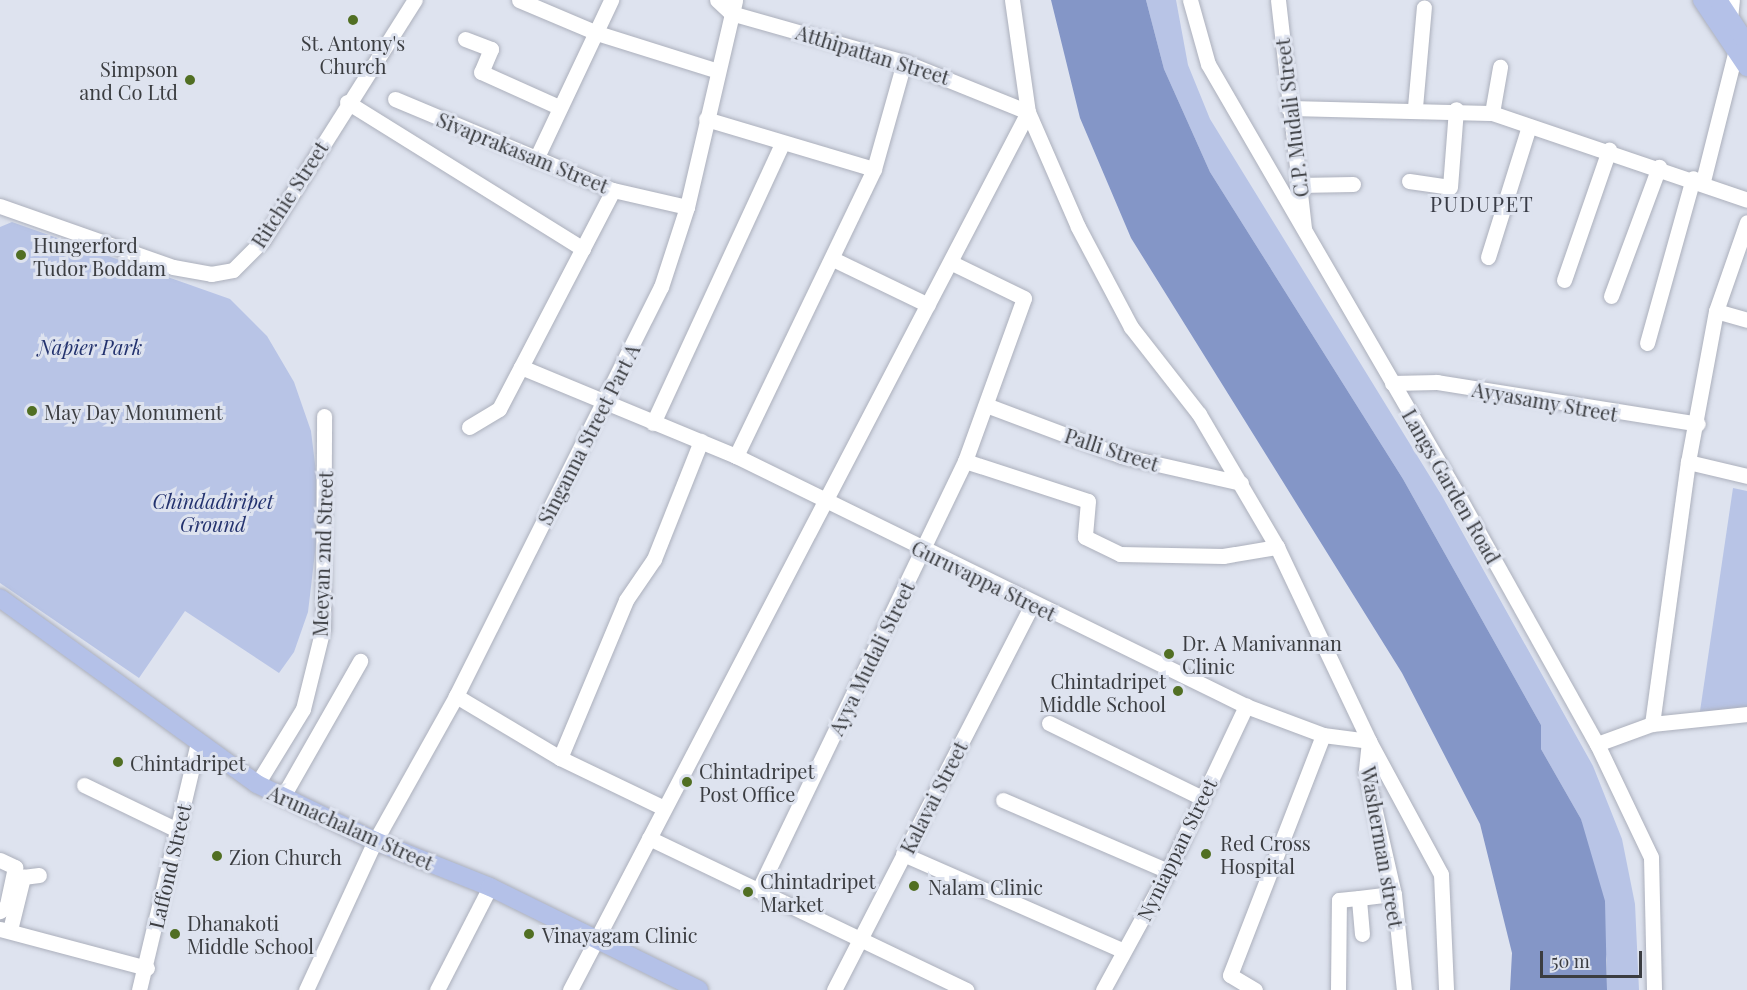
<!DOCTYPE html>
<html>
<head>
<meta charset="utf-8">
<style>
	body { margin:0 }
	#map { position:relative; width:1747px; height:990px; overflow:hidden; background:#dee3ef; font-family:"Playfair Display",serif }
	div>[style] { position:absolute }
	.green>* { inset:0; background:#b8c4e6 }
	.water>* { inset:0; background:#8496c7 }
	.roads { filter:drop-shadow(0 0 2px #acb0bc) drop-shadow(0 0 2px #acb0bc) }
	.minor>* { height:15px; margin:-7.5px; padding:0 7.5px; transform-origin:7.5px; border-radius:7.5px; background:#fff }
	.major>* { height:18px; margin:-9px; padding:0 9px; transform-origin:9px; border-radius:9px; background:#b4c1e8 }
	.dots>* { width:16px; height:16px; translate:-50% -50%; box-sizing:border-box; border:3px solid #dee3ef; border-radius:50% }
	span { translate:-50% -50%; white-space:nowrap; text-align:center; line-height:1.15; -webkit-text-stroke:6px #dee3ef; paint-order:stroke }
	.poi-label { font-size:20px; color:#3b3d41 }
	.right { translate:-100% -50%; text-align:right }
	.left { translate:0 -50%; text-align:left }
	.street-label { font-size:20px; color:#3b3d41 }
	.park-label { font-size:20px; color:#23326e; font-style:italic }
	.neighbourhood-label { font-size:21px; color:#393c46; letter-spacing:1.5px }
	.scale { position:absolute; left:1540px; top:951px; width:102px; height:27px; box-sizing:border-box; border:3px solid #3b3d41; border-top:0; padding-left:8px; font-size:18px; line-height:21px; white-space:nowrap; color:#3b3d41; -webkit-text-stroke:4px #dee3ef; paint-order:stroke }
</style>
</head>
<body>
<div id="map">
	<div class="green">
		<i style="clip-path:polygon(1146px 0,1176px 0,1188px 65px,1210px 119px,1442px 496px,1593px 766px,1622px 839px,1635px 904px,1639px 990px,1607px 990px,1607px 960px,1581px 819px,1541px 749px,1541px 725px,1403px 479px,1210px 172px,1164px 69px)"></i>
		<i style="clip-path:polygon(12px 222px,230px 299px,267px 336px,294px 382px,311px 431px,316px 472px,316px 544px,308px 612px,294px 652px,279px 673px,185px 611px,139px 678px,0 583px,0 227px)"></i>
		<i style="clip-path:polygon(1733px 488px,1747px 491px,1747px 711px,1699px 718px)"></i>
	</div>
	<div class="water">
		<i style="clip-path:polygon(1051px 0,1146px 0,1164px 69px,1210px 172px,1403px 479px,1541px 725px,1541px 749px,1581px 819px,1605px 901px,1607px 990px,1510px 990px,1512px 953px,1480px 824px,1402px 673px,1131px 238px,1080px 118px)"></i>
	</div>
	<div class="roads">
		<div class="minor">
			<i style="left:519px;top:0;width:85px;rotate:22.9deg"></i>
			<i style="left:597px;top:33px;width:124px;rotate:17.4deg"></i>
			<i style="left:1012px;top:0;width:113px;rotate:81.9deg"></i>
			<i style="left:1028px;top:112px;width:125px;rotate:66.5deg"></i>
			<i style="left:1078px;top:227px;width:113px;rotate:62.1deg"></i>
			<i style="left:1131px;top:327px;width:110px;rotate:52deg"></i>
			<i style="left:1199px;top:414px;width:154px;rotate:59.6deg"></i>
			<i style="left:1277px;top:547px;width:215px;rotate:64.6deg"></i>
			<i style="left:1369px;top:741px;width:151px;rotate:61.6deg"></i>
			<i style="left:1441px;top:874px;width:116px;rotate:87.5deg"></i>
			<i style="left:1190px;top:0;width:66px;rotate:74.3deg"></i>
			<i style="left:1208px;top:64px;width:495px;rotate:59.9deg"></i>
			<i style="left:1456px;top:492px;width:289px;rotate:60.8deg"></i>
			<i style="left:1597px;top:744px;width:125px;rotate:64.5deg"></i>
			<i style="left:1651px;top:857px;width:133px;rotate:88.7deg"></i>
			<i style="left:1278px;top:0;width:230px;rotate:83.5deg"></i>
			<i style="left:1730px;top:18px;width:18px;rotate:-84deg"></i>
			<i style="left:465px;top:39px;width:28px;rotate:21deg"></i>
			<i style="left:491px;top:49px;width:25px;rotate:113deg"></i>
			<i style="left:481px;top:72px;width:85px;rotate:24.2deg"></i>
			<i style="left:395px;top:99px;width:236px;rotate:22.7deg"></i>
			<i style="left:613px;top:190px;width:76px;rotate:12.9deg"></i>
			<i style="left:347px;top:102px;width:278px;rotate:31.9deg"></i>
			<i style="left:1415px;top:107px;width:100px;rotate:-84.9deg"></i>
			<i style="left:1288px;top:108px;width:204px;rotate:1.4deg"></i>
			<i style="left:1492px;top:113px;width:269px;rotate:18.8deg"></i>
			<i style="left:1492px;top:113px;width:47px;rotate:-80.1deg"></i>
			<i style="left:706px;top:119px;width:175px;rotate:16.6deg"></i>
			<i style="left:536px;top:159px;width:176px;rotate:-64.7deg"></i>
			<i style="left:1409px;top:181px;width:41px;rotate:8.3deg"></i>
			<i style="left:1450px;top:187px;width:78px;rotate:-85.6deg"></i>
			<i style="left:1703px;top:181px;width:135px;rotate:-75.9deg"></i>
			<i style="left:1298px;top:185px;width:55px;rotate:-1deg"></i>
			<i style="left:0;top:206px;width:183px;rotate:19.4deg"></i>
			<i style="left:173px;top:267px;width:39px;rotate:10deg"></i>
			<i style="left:211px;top:274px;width:22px;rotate:-10deg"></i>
			<i style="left:233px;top:270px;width:42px;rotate:-45deg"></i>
			<i style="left:263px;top:240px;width:284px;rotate:-57.7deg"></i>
			<i style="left:1488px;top:257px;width:137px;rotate:-72.6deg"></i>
			<i style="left:835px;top:260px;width:103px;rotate:25.8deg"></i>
			<i style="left:1564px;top:280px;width:138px;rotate:-70.9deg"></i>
			<i style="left:1611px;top:296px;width:138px;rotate:-69.6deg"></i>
			<i style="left:1716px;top:311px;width:32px;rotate:16deg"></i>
			<i style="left:1647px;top:343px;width:171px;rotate:-74.4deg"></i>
			<i style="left:521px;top:367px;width:199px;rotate:-62.5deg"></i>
			<i style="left:1392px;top:383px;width:45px;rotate:-1.3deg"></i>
			<i style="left:1437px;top:382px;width:264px;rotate:9.1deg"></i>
			<i style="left:986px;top:405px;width:145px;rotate:20.6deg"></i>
			<i style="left:1122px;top:456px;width:122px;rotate:12.8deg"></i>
			<i style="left:653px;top:423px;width:307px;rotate:-65.2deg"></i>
			<i style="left:469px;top:427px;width:35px;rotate:-31deg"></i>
			<i style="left:499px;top:409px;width:47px;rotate:-62.4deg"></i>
			<i style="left:521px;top:367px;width:233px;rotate:22.5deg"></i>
			<i style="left:736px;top:456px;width:568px;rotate:26.11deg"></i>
			<i style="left:1246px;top:706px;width:82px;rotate:20.6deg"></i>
			<i style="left:1323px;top:735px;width:46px;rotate:7.4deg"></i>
			<i style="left:1369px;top:741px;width:31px;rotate:96deg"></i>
			<i style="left:1366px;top:772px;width:125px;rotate:77.1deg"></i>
			<i style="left:1394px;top:894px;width:97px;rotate:84.1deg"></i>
			<i style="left:736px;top:456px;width:318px;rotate:-64.3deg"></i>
			<i style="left:874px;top:169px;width:111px;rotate:-74.3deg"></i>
			<i style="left:965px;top:461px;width:129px;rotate:18deg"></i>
			<i style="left:1088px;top:501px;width:36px;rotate:95deg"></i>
			<i style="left:1085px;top:537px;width:39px;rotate:26deg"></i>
			<i style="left:1120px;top:554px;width:103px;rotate:1.1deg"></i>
			<i style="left:1223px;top:556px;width:55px;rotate:-9.5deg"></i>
			<i style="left:1688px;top:462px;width:61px;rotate:13.3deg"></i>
			<i style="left:456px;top:696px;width:121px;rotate:30.8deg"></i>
			<i style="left:560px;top:758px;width:115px;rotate:25.7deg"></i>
			<i style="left:1049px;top:723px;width:170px;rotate:26.1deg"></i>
			<i style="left:1652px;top:724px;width:264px;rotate:-82.2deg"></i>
			<i style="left:1688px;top:462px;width:154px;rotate:-79.5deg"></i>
			<i style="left:1716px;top:311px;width:94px;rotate:-70.8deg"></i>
			<i style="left:1597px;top:744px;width:59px;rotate:-20deg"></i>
			<i style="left:1652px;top:724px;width:96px;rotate:-6deg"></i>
			<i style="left:560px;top:758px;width:171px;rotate:-67.3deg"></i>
			<i style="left:626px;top:600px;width:50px;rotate:-55.7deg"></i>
			<i style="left:654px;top:559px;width:127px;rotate:-68.3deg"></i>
			<i style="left:257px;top:784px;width:88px;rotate:-58.5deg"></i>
			<i style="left:303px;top:709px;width:83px;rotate:-76.1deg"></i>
			<i style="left:323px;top:628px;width:212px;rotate:-89.7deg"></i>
			<i style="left:84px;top:785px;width:103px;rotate:25.8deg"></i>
			<i style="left:282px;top:798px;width:158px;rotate:-60.3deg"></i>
			<i style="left:1003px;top:800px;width:180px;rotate:23.3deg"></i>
			<i style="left:649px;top:838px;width:352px;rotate:25.6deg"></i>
			<i style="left:903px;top:854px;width:241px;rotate:23.7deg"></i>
			<i style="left:0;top:860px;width:17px;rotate:25deg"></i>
			<i style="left:15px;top:867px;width:40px;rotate:102deg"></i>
			<i style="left:7px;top:906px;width:9px;rotate:144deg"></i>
			<i style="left:760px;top:887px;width:473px;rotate:-64.3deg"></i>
			<i style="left:965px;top:461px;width:173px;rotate:-70.1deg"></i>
			<i style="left:1024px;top:298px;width:80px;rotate:-154.1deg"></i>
			<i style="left:0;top:929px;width:152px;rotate:14.9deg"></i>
			<i style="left:10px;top:930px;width:55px;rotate:-76.2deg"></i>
			<i style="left:23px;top:877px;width:16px;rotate:-7deg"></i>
			<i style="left:1362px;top:934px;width:36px;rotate:-95deg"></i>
			<i style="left:1359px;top:898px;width:35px;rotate:-7deg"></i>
			<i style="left:139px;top:990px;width:255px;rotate:-76.6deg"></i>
			<i style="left:306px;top:990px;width:164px;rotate:-65.2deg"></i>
			<i style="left:375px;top:841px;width:166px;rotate:-60.8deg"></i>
			<i style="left:456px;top:696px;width:457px;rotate:-63.4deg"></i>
			<i style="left:661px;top:287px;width:84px;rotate:-72deg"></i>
			<i style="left:687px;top:207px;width:212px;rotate:-76.9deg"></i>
			<i style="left:437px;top:990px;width:116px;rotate:-62.8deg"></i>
			<i style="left:570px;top:990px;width:990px;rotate:-62.45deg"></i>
			<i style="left:1028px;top:112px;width:134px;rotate:-158deg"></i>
			<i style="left:904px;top:62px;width:180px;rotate:-164.2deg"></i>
			<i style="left:731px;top:13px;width:19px;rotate:-137deg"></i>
			<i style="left:834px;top:990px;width:434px;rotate:-62.8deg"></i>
			<i style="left:1103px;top:990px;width:136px;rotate:-61.4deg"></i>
			<i style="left:1168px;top:871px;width:183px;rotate:-64.7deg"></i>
			<i style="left:1255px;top:990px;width:29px;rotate:-149deg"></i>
			<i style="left:1230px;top:975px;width:257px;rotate:-68.8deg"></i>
			<i style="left:1338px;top:990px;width:90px;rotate:-89.4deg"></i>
			<i style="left:1339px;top:900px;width:20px;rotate:-6deg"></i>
		</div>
		<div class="major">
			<i style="left:1702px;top:0;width:81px;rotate:56.1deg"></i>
			<i style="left:1718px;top:0;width:53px;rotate:56.6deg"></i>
			<i style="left:0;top:598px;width:317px;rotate:35.9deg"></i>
			<i style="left:257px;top:784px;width:131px;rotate:25.8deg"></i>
			<i style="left:375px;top:841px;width:124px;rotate:21.8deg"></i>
			<i style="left:490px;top:887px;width:233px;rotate:26.2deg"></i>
		</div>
	</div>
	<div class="dots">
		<i style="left:353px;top:20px;background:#516f23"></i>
		<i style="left:190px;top:80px;background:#516f23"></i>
		<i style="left:21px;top:255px;background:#516f23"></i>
		<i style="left:32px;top:411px;background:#516f23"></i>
		<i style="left:1169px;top:654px;background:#516f23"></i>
		<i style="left:1178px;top:691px;background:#516f23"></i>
		<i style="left:118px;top:762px;background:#516f23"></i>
		<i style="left:687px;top:782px;background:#516f23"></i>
		<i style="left:1206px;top:854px;background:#516f23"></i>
		<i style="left:217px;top:856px;background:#516f23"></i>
		<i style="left:914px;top:886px;background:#516f23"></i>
		<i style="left:748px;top:892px;background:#516f23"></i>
		<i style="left:175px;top:934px;background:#516f23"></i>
		<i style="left:529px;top:934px;background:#516f23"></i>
	</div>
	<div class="poi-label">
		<span style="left:353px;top:54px">St. Antony's<br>Church</span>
		<span class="right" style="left:178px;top:80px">Simpson<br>and Co Ltd</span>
		<span class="left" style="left:33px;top:256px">Hungerford<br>Tudor Boddam</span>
		<span class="left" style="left:44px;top:411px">May Day Monument</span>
		<span class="left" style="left:1182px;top:654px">Dr. A Manivannan<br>Clinic</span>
		<span class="right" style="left:1166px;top:692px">Chintadripet<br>Middle School</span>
		<span class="left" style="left:130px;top:762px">Chintadripet</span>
		<span class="left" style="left:699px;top:782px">Chintadripet<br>Post Office</span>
		<span class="left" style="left:1220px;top:854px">Red Cross<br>Hospital</span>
		<span class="left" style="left:229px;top:856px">Zion Church</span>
		<span class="left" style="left:760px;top:892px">Chintadripet<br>Market</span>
		<span class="left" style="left:928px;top:886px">Nalam Clinic</span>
		<span class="left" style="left:187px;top:934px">Dhanakoti<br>Middle School</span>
		<span class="left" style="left:542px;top:934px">Vinayagam Clinic</span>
	</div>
	<div class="street-label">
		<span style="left:873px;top:54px;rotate:17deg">Atthipattan Street</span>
		<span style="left:1291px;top:118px;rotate:-97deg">C.P. Mudali Street</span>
		<span style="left:523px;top:152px;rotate:22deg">Sivaprakasam Street</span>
		<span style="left:289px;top:194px;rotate:-57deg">Ritchie Street</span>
		<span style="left:1545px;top:401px;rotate:10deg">Ayyasamy Street</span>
		<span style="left:588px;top:434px;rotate:-63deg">Singanna Street Part A</span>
		<span style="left:1112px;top:449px;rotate:18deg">Palli Street</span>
		<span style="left:1452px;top:486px;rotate:60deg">Langs Garden Road</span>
		<span style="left:322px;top:554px;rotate:-88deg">Meeyan 2nd Street</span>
		<span style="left:984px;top:580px;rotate:26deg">Guruvappa Street</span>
		<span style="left:871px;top:658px;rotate:-64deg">Ayya Mudali Street</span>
		<span style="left:933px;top:797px;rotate:-63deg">Kalavai Street</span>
		<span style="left:351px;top:827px;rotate:24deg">Arunachalam Street</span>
		<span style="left:1383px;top:847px;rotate:80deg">Washerman street</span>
		<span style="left:1176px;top:849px;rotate:-64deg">Nyniappan Street</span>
		<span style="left:169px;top:866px;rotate:-77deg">Laffond Street</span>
	</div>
	<div class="park-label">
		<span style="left:90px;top:346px">Napier Park</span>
		<span style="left:213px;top:512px">Chindadiripet<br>Ground</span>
	</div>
	<div class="neighbourhood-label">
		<span style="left:1482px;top:203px">PUDUPET</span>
	</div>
	<div class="scale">50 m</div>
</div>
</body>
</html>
